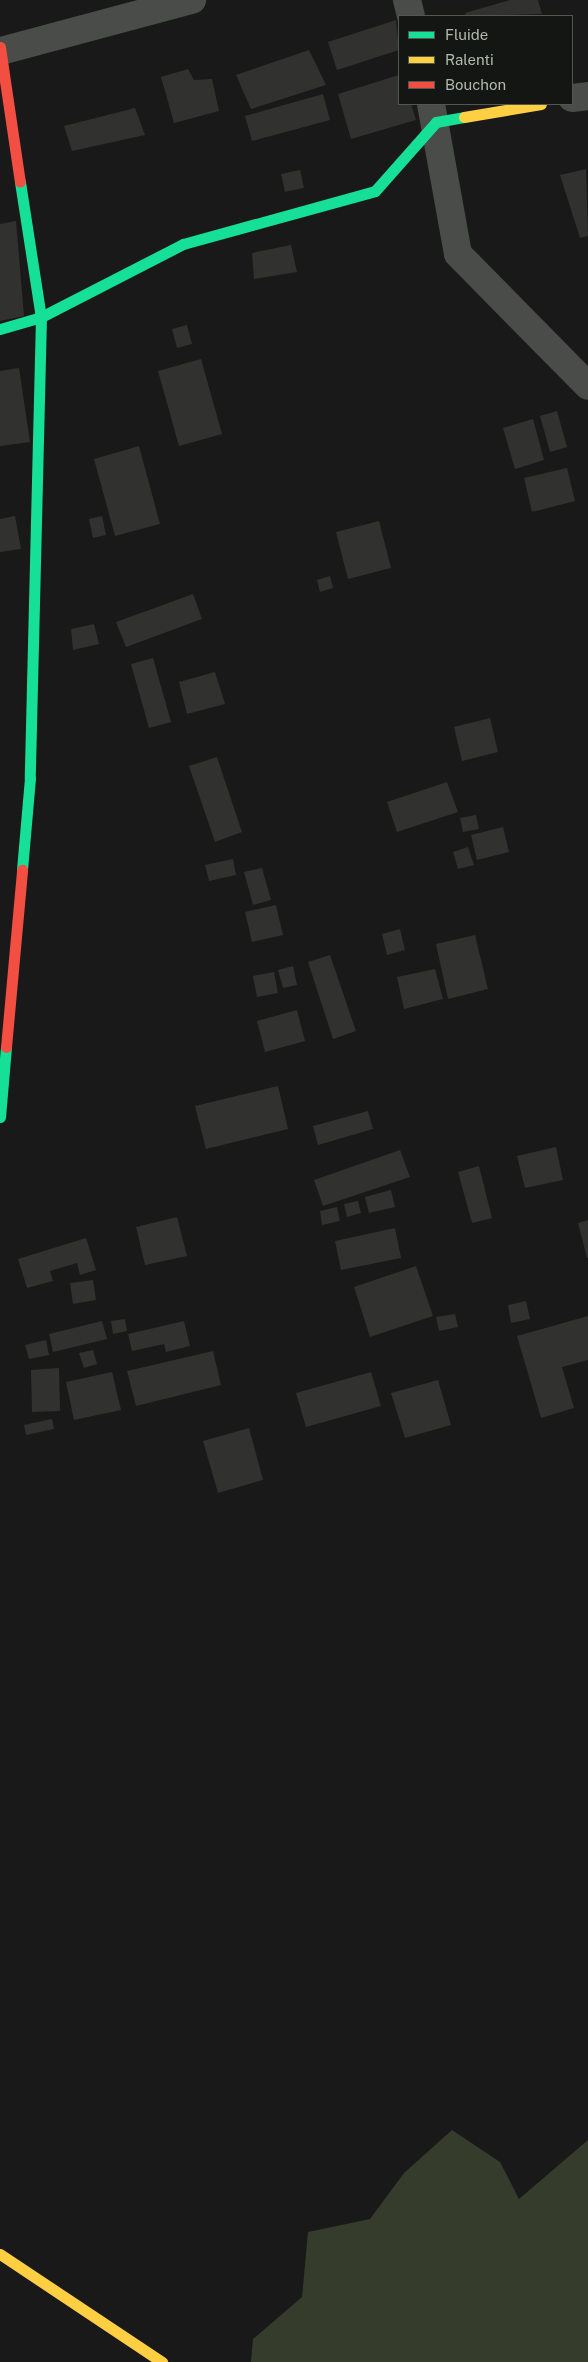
<!DOCTYPE html>
<html>
<head>
<meta charset="utf-8">
<style>
	body { margin:0 }
	#map { position:relative; width:588px; height:2362px; overflow:hidden; background:#191919; font-family:"Public Sans",sans-serif }
	div>[style] { position:absolute }
	.water>* { inset:0; background:#353c2c }
	.building>* { inset:0; background:#313130 }
	.street>* { height:28px; margin:-14px; padding:0 14px; transform-origin:14px; border-radius:14px; background:#494c48 }
	.fast>* { height:11px; margin:-5.5px; padding:0 5.5px; transform-origin:5.5px; border-radius:5.5px; background:#16e098 }
	.slow>* { height:11px; margin:-5.5px; padding:0 5.5px; transform-origin:5.5px; border-radius:5.5px; background:#ffcf43 }
	.jam>* { height:11px; margin:-5.5px; padding:0 5.5px; transform-origin:5.5px; border-radius:5.5px; background:#f24e42 }
	span { translate:-50% -50%; white-space:nowrap; text-align:center; line-height:1.15; -webkit-text-stroke:4.5px #131613; paint-order:stroke }
	.legend { position:absolute; left:398px; top:15px; width:175px; height:90px; box-sizing:border-box; background:#131613; border:1px solid #525850; margin:0; padding:6px 9px; list-style:none; font-size:15px; color:#b0baab }
	.legend li { display:flex; align-items:center; gap:10px; height:25px }
	.legend b { width:25px; border:1px solid #525850 }
</style>
</head>
<body>
<div id="map">
	<div class="water">
		<i style="clip-path:polygon(452px 2130px,500px 2162px,519px 2199px,588px 2140px,588px 2362px,251px 2362px,253px 2339px,302px 2297px,308px 2232px,370px 2219px,404px 2173px)"></i>
	</div>
	<div class="building">
		<i style="clip-path:polygon(510px 0,538px 0,542px 14px,466px 16px,465px 13px)"></i>
		<i style="clip-path:polygon(396px 20px,399px 50px,337px 70px,328px 42px)"></i>
		<i style="clip-path:polygon(309px 50px,326px 85px,251px 109px,236px 75px)"></i>
		<i style="clip-path:polygon(188px 69px,194px 80px,212px 79px,219px 111px,174px 123px,161px 77px)"></i>
		<i style="clip-path:polygon(399px 75px,399px 104px,411px 104px,416px 120px,351px 139px,338px 94px)"></i>
		<i style="clip-path:polygon(323px 94px,330px 120px,252px 141px,245px 116px)"></i>
		<i style="clip-path:polygon(135px 108px,145px 135px,72px 151px,64px 126px)"></i>
		<i style="clip-path:polygon(586px 169px,588px 236px,580px 238px,560px 175px)"></i>
		<i style="clip-path:polygon(300px 170px,304px 188px,285px 192px,281px 174px)"></i>
		<i style="clip-path:polygon(16px 221px,24px 316px,0 321px,0 224px)"></i>
		<i style="clip-path:polygon(291px 245px,297px 272px,254px 279px,252px 253px)"></i>
		<i style="clip-path:polygon(187px 325px,192px 344px,177px 348px,172px 329px)"></i>
		<i style="clip-path:polygon(201px 359px,222px 434px,179px 446px,158px 371px)"></i>
		<i style="clip-path:polygon(19px 368px,30px 442px,0 446px,0 371px)"></i>
		<i style="clip-path:polygon(557px 411px,567px 447px,550px 452px,540px 416px)"></i>
		<i style="clip-path:polygon(533px 419px,544px 460px,515px 469px,503px 428px)"></i>
		<i style="clip-path:polygon(139px 446px,160px 524px,115px 536px,94px 459px)"></i>
		<i style="clip-path:polygon(567px 468px,575px 501px,532px 512px,524px 478px)"></i>
		<i style="clip-path:polygon(15px 516px,21px 549px,0 552px,0 519px)"></i>
		<i style="clip-path:polygon(102px 516px,106px 535px,93px 538px,89px 519px)"></i>
		<i style="clip-path:polygon(379px 521px,391px 568px,348px 579px,336px 532px)"></i>
		<i style="clip-path:polygon(330px 576px,333px 588px,320px 592px,317px 580px)"></i>
		<i style="clip-path:polygon(193px 594px,202px 619px,126px 647px,116px 622px)"></i>
		<i style="clip-path:polygon(94px 624px,99px 644px,73px 650px,71px 629px)"></i>
		<i style="clip-path:polygon(153px 658px,171px 722px,149px 728px,131px 664px)"></i>
		<i style="clip-path:polygon(215px 672px,225px 704px,187px 714px,179px 682px)"></i>
		<i style="clip-path:polygon(490px 718px,498px 752px,462px 761px,454px 727px)"></i>
		<i style="clip-path:polygon(217px 757px,242px 832px,215px 842px,189px 766px)"></i>
		<i style="clip-path:polygon(447px 782px,458px 812px,397px 832px,387px 802px)"></i>
		<i style="clip-path:polygon(476px 815px,479px 829px,463px 832px,460px 818px)"></i>
		<i style="clip-path:polygon(503px 827px,509px 852px,477px 860px,471px 835px)"></i>
		<i style="clip-path:polygon(468px 847px,474px 865px,458px 869px,453px 852px)"></i>
		<i style="clip-path:polygon(233px 859px,236px 875px,209px 881px,205px 865px)"></i>
		<i style="clip-path:polygon(262px 868px,271px 900px,253px 905px,244px 872px)"></i>
		<i style="clip-path:polygon(276px 905px,283px 935px,252px 942px,245px 912px)"></i>
		<i style="clip-path:polygon(400px 929px,405px 950px,387px 955px,382px 934px)"></i>
		<i style="clip-path:polygon(475px 935px,488px 989px,448px 999px,436px 944px)"></i>
		<i style="clip-path:polygon(330px 955px,356px 1031px,333px 1039px,308px 962px)"></i>
		<i style="clip-path:polygon(293px 966px,297px 985px,283px 988px,278px 970px)"></i>
		<i style="clip-path:polygon(435px 969px,443px 999px,404px 1009px,397px 977px)"></i>
		<i style="clip-path:polygon(274px 972px,278px 993px,257px 997px,253px 976px)"></i>
		<i style="clip-path:polygon(297px 1010px,305px 1041px,265px 1052px,257px 1021px)"></i>
		<i style="clip-path:polygon(278px 1086px,288px 1129px,206px 1149px,195px 1106px)"></i>
		<i style="clip-path:polygon(368px 1111px,373px 1129px,318px 1145px,313px 1126px)"></i>
		<i style="clip-path:polygon(556px 1147px,563px 1180px,525px 1188px,517px 1156px)"></i>
		<i style="clip-path:polygon(400px 1150px,410px 1177px,323px 1206px,314px 1180px)"></i>
		<i style="clip-path:polygon(479px 1166px,492px 1218px,472px 1223px,458px 1172px)"></i>
		<i style="clip-path:polygon(391px 1190px,395px 1207px,369px 1213px,365px 1197px)"></i>
		<i style="clip-path:polygon(358px 1201px,361px 1213px,347px 1217px,344px 1204px)"></i>
		<i style="clip-path:polygon(337px 1207px,340px 1221px,322px 1225px,320px 1211px)"></i>
		<i style="clip-path:polygon(177px 1217px,187px 1256px,145px 1265px,136px 1227px)"></i>
		<i style="clip-path:polygon(588px 1220px,588px 1258px,587px 1258px,578px 1223px)"></i>
		<i style="clip-path:polygon(395px 1228px,401px 1258px,341px 1270px,335px 1241px)"></i>
		<i style="clip-path:polygon(86px 1238px,96px 1270px,80px 1275px,77px 1263px,50px 1271px,53px 1281px,27px 1288px,18px 1259px)"></i>
		<i style="clip-path:polygon(416px 1266px,433px 1316px,370px 1337px,354px 1287px)"></i>
		<i style="clip-path:polygon(93px 1280px,96px 1300px,73px 1304px,70px 1283px)"></i>
		<i style="clip-path:polygon(526px 1301px,530px 1319px,511px 1323px,508px 1305px)"></i>
		<i style="clip-path:polygon(455px 1314px,458px 1327px,439px 1331px,436px 1317px)"></i>
		<i style="clip-path:polygon(588px 1316px,588px 1360px,562px 1367px,574px 1408px,541px 1418px,517px 1336px)"></i>
		<i style="clip-path:polygon(125px 1319px,127px 1331px,113px 1334px,111px 1321px)"></i>
		<i style="clip-path:polygon(102px 1321px,107px 1339px,53px 1352px,49px 1334px)"></i>
		<i style="clip-path:polygon(184px 1321px,190px 1346px,166px 1352px,164px 1344px,132px 1351px,128px 1334px)"></i>
		<i style="clip-path:polygon(46px 1340px,49px 1355px,29px 1359px,25px 1345px)"></i>
		<i style="clip-path:polygon(93px 1350px,97px 1364px,84px 1368px,79px 1353px)"></i>
		<i style="clip-path:polygon(213px 1351px,221px 1385px,136px 1406px,127px 1371px)"></i>
		<i style="clip-path:polygon(59px 1368px,60px 1411px,32px 1412px,31px 1370px)"></i>
		<i style="clip-path:polygon(112px 1372px,121px 1410px,74px 1420px,66px 1382px)"></i>
		<i style="clip-path:polygon(371px 1372px,381px 1406px,306px 1427px,296px 1393px)"></i>
		<i style="clip-path:polygon(438px 1380px,451px 1425px,405px 1438px,391px 1393px)"></i>
		<i style="clip-path:polygon(52px 1419px,54px 1429px,26px 1435px,24px 1425px)"></i>
		<i style="clip-path:polygon(249px 1428px,263px 1480px,218px 1493px,203px 1441px)"></i>
	</div>
	<div class="street">
		<i style="left:407px;top:0;width:16px;rotate:76deg"></i>
		<i style="left:1px;top:51px;width:198px;rotate:-15deg"></i>
		<i style="left:572px;top:98px;width:16px;rotate:-7deg"></i>
		<i style="left:431px;top:104px;width:152px;rotate:79.8deg"></i>
		<i style="left:458px;top:254px;width:185px;rotate:45.4deg"></i>
	</div>
	<div class="fast">
		<i style="left:20px;top:182px;width:137px;rotate:81.2deg"></i>
		<i style="left:41px;top:317px;width:461px;rotate:91.4deg"></i>
		<i style="left:30px;top:778px;width:92px;rotate:95deg"></i>
		<i style="left:0;top:329px;width:43px;rotate:-16.3deg"></i>
		<i style="left:41px;top:317px;width:160px;rotate:-27.2deg"></i>
		<i style="left:183px;top:244px;width:199px;rotate:-15.4deg"></i>
		<i style="left:375px;top:191px;width:92px;rotate:-48.5deg"></i>
		<i style="left:436px;top:122px;width:28px;rotate:-10deg"></i>
		<i style="left:0;top:1117px;width:70px;rotate:-85.1deg"></i>
	</div>
	<div class="slow">
		<i style="left:464px;top:117px;width:78px;rotate:-9.6deg"></i>
		<i style="left:0;top:2254px;width:195px;rotate:33.7deg"></i>
	</div>
	<div class="jam">
		<i style="left:0;top:47px;width:136px;rotate:81.6deg"></i>
		<i style="left:6px;top:1047px;width:178px;rotate:-84.8deg"></i>
	</div>
	<ul class="legend">
	<li><b style="height:6px;background:#16e098"></b>Fluide</li>
	<li><b style="height:6px;background:#ffcf43"></b>Ralenti</li>
	<li><b style="height:6px;background:#f24e42"></b>Bouchon</li>
	</ul>
</div>
</body>
</html>
